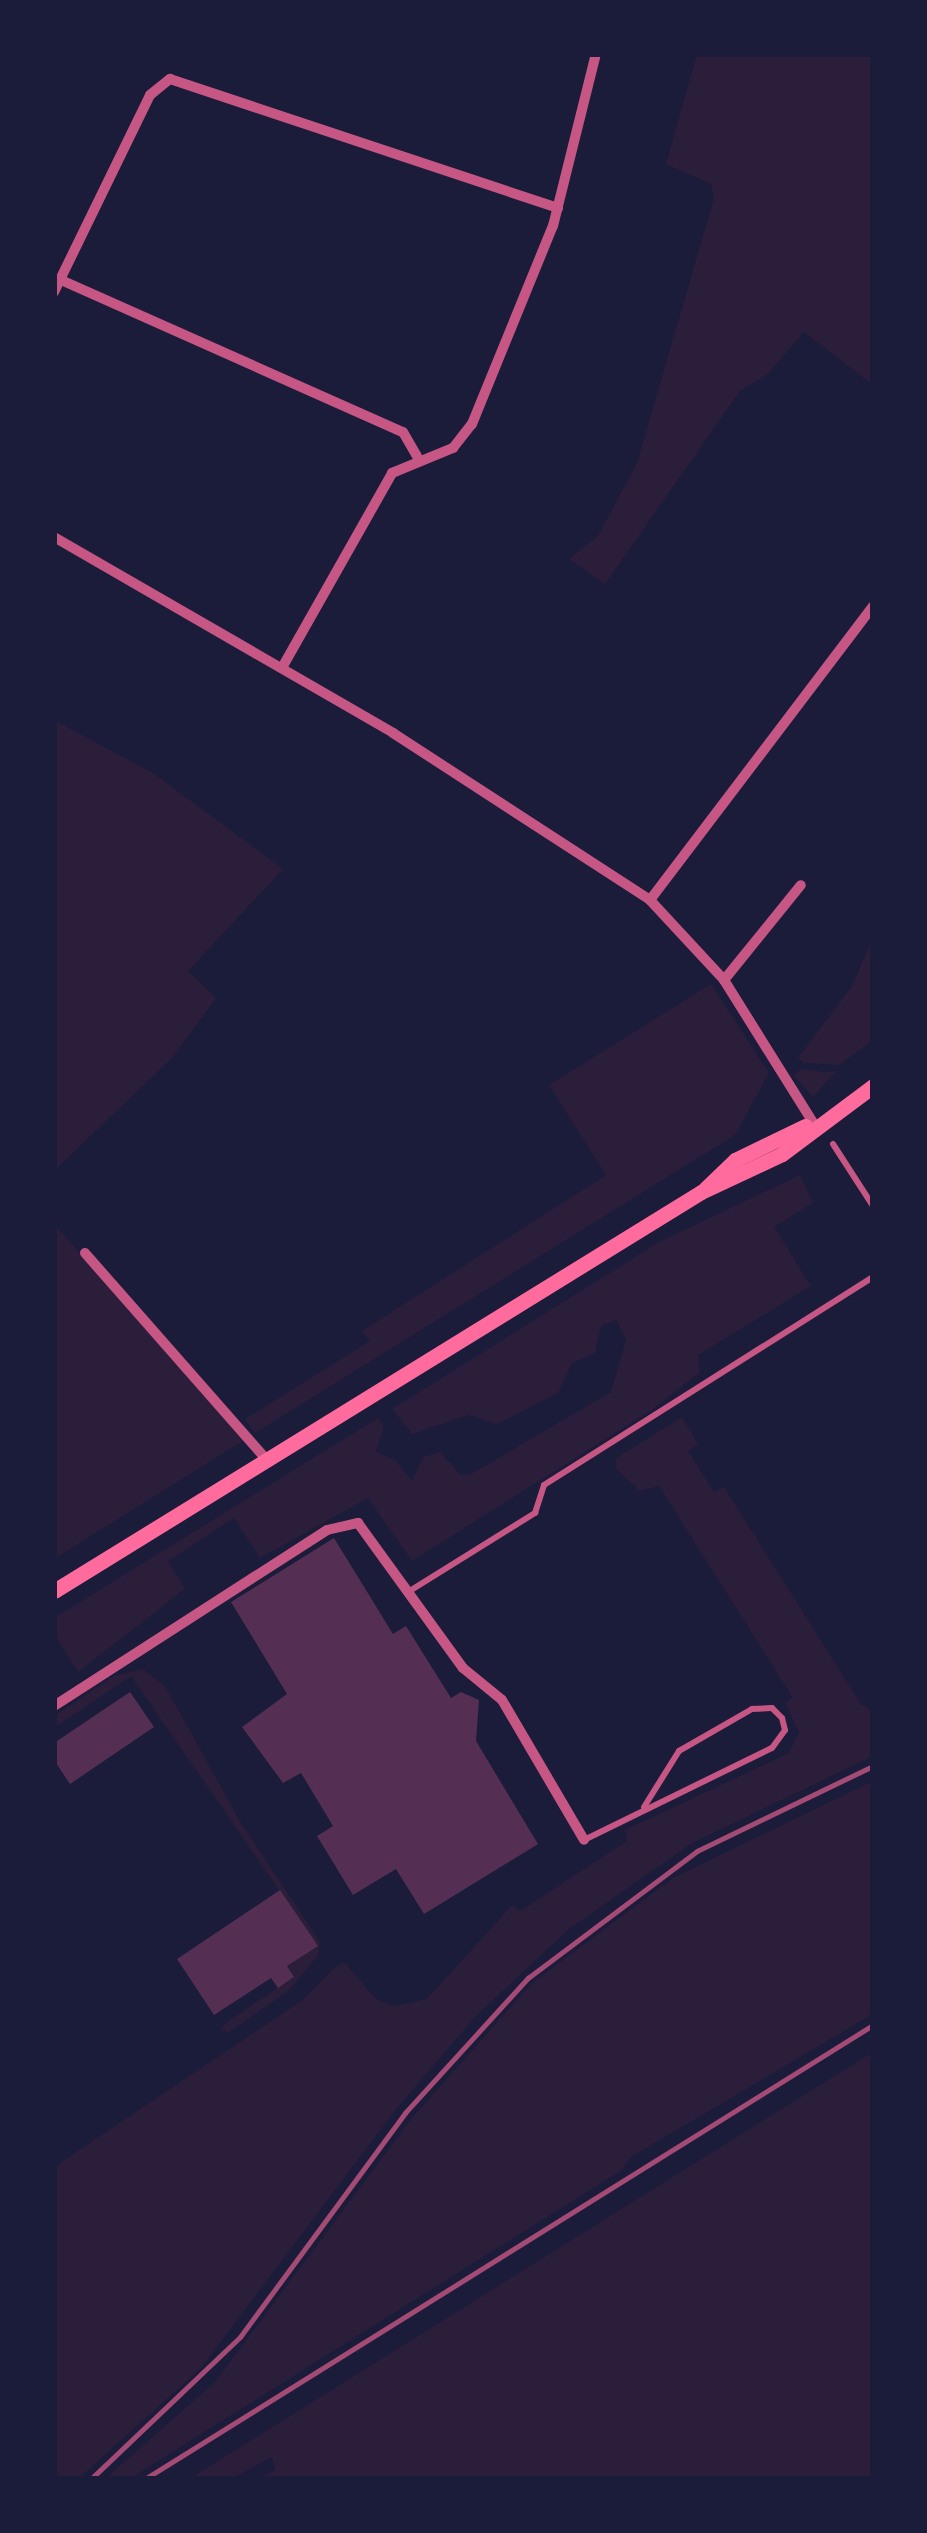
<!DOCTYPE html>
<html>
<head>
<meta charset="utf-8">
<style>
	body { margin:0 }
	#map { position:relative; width:927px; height:2533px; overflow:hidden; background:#1b1b3a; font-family:Helvetica,sans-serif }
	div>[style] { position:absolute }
	.green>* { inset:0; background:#2a1e3b }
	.building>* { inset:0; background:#542f53 }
	.service>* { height:6px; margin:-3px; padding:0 3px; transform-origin:3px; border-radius:3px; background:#c65784 }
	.minor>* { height:10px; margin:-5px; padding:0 5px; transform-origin:5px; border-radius:5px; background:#c65784 }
	.secondary>* { height:15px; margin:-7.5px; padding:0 7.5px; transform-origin:7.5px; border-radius:7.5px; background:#ff6b9d }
	.rail>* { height:4.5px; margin:-2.25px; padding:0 2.25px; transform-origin:2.25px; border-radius:2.25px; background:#a44b75 }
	span { translate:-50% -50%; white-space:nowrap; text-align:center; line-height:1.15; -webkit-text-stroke:12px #1b1b3a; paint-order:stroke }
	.frame { position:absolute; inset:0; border:57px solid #1b1b3a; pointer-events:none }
</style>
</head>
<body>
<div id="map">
	<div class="green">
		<i style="clip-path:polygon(697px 54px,873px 54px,873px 385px,804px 332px,768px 374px,740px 391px,605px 584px,569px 559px,598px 536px,637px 463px,714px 198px,711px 184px,666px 164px)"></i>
		<i style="clip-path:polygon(54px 720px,153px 773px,283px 869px,188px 971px,216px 998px,172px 1058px,54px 1171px)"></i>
		<i style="clip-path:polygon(873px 937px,873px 1040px,839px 1065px,804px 1063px,798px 1058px,852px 986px)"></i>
		<i style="clip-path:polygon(711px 984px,769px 1073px,735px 1135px,255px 1433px,245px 1419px,370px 1341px,362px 1331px,606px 1175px,549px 1085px)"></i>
		<i style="clip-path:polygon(801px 1068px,822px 1072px,836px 1071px,813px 1097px,794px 1076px)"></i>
		<i style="clip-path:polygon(800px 1175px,813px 1203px,774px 1227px,811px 1286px,698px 1355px,700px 1372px,650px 1411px,412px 1561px,368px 1498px,260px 1558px,234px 1518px,168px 1561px,185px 1589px,78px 1672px,54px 1634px,54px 1618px,378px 1418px,384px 1426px,376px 1452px,395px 1460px,412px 1481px,423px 1457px,440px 1452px,461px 1475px,471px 1474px,611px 1392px,626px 1340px,616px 1320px,601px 1326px,595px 1353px,572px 1363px,558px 1393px,497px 1424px,469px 1415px,412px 1434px,392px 1409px,659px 1242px)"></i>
		<i style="clip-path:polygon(54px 1224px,246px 1439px,54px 1559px)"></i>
		<i style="clip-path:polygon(682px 1417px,698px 1444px,688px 1451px,714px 1492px,724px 1487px,861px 1704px,873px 1711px,873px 1756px,692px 1843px,569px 1929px,475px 2017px,397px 2108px,200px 2369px,78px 2479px,54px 2479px,54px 2167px,304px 1999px,337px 1965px,345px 1963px,376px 1999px,394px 2006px,427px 1999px,512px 1905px,520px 1911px,627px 1841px,625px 1830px,789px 1753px,799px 1732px,785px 1703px,793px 1698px,659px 1486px,640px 1491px,616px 1469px,616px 1458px)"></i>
		<i style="clip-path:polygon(143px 1669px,165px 1686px,241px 1823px,320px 1942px,318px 1956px,287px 1992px,229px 2032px,221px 2031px,224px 2024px,294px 1977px,287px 1966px,317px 1945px,131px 1676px,54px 1728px,54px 1716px,114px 1676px)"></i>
		<i style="clip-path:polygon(873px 1781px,873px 2014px,631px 2157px,622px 2170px,129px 2479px,105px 2479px,215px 2382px,411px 2119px,532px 1983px,673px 1878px)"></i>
		<i style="clip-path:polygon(873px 2052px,873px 2479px,258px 2479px,275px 2470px,272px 2457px,231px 2479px,189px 2479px)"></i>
	</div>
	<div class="building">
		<i style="clip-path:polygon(334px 1538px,393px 1634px,406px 1626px,451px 1698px,461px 1692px,479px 1700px,476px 1741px,538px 1844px,424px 1914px,396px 1869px,353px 1895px,317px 1836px,333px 1826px,301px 1773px,283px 1783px,242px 1727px,287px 1694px,231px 1602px)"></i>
		<i style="clip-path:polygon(130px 1692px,154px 1727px,70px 1784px,54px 1760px,54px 1743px)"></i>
		<i style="clip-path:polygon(280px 1890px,318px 1946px,287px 1966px,294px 1977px,278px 1988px,271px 1978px,214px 2015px,177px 1959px)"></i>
	</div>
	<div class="service">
		<i style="left:833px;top:1144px;width:74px;rotate:57.2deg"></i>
		<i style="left:408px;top:1592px;width:150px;rotate:-31.9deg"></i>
		<i style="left:535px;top:1513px;width:29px;rotate:-72deg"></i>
		<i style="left:544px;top:1485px;width:389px;rotate:-32.3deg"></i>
		<i style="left:584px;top:1840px;width:209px;rotate:-26.1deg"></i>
		<i style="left:772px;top:1748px;width:22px;rotate:-54deg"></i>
		<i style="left:785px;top:1730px;width:12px;rotate:-104deg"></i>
		<i style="left:782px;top:1718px;width:14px;rotate:-135deg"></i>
		<i style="left:772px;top:1708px;width:20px;rotate:177deg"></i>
		<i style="left:752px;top:1709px;width:84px;rotate:150.1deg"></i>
		<i style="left:679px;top:1751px;width:66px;rotate:122deg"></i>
	</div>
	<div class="minor">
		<i style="left:61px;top:280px;width:374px;rotate:24deg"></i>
		<i style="left:403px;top:432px;width:28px;rotate:60deg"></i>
		<i style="left:54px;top:292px;width:219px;rotate:-64deg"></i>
		<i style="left:150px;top:95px;width:26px;rotate:-39deg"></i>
		<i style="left:170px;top:79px;width:409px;rotate:18.4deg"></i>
		<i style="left:54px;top:537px;width:392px;rotate:30deg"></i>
		<i style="left:393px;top:733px;width:306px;rotate:33deg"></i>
		<i style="left:650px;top:900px;width:109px;rotate:47.2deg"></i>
		<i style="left:724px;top:980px;width:170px;rotate:58deg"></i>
		<i style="left:283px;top:666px;width:222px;rotate:-60.5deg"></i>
		<i style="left:392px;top:473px;width:66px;rotate:-22.3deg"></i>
		<i style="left:453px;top:448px;width:31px;rotate:-52deg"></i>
		<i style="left:472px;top:424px;width:214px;rotate:-67.8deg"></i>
		<i style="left:553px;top:226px;width:177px;rotate:-76deg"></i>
		<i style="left:650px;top:900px;width:369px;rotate:-52.8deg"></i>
		<i style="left:724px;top:980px;width:122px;rotate:-51deg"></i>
		<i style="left:85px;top:1253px;width:274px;rotate:48.7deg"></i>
		<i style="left:54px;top:1706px;width:325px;rotate:-32.8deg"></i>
		<i style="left:327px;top:1530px;width:32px;rotate:-13deg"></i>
		<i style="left:358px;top:1523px;width:179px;rotate:54.1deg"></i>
		<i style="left:463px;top:1668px;width:50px;rotate:39.4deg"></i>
		<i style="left:502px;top:1700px;width:162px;rotate:59.6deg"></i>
	</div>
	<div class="secondary">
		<i style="left:705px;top:1189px;width:42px;rotate:-44deg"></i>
		<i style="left:735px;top:1160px;width:78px;rotate:-25.9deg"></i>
		<i style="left:54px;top:1591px;width:760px;rotate:-31.66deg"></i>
		<i style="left:701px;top:1192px;width:89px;rotate:-25.1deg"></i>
		<i style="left:782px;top:1154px;width:114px;rotate:-36.8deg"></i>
	</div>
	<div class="rail">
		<i style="left:91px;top:2479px;width:206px;rotate:-43.6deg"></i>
		<i style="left:240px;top:2337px;width:278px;rotate:-53.6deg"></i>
		<i style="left:405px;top:2113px;width:183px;rotate:-47.7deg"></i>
		<i style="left:528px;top:1978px;width:211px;rotate:-36.9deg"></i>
		<i style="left:697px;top:1851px;width:195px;rotate:-25.8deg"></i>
		<i style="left:145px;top:2479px;width:858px;rotate:-31.95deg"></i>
	</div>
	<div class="frame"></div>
</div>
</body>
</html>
